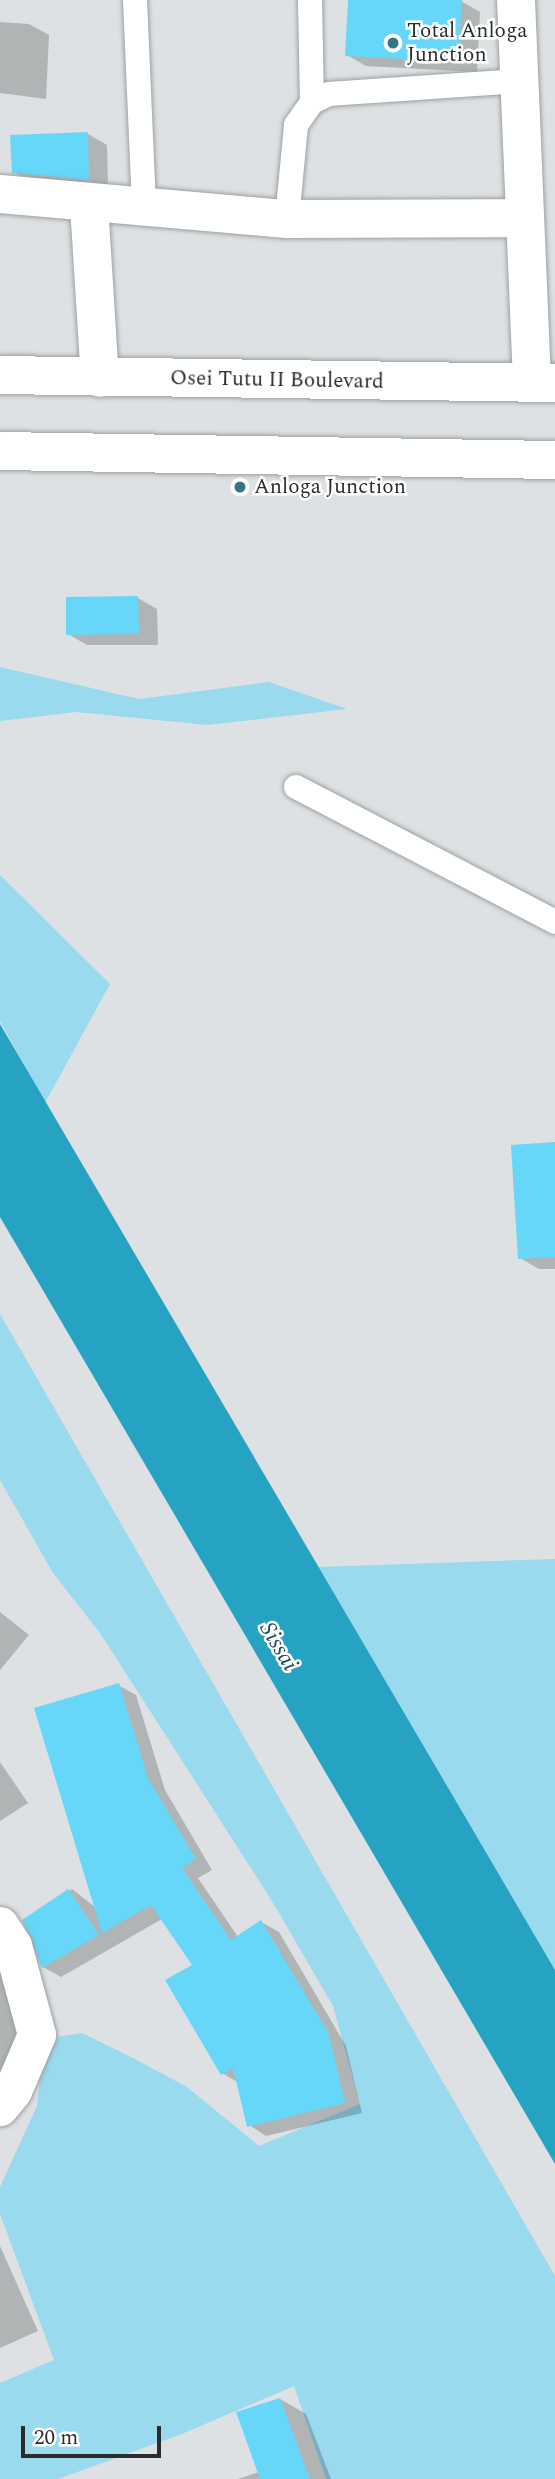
<!DOCTYPE html>
<html>
<head>
<meta charset="utf-8">
<style>
	body { margin:0 }
	#map { position:relative; width:555px; height:2479px; overflow:hidden; background:#dde1e3; font-family:Spectral,serif }
	div>[style] { position:absolute }
	.green>* { inset:0; background:#99daee }
	.water>* { inset:0; background:#26a3c2 }
	.shadow>* { inset:0; background:#0003 }
	.building>* { inset:0; background:#66d7f8 }
	.roads { filter:drop-shadow(0 0 2px #9ca1a2) drop-shadow(0 0 2px #9ca1a2) }
	.service>* { height:24px; margin:-12px; padding:0 12px; transform-origin:12px; border-radius:12px; background:#fff }
	.minor>* { height:38px; margin:-19px; padding:0 19px; transform-origin:19px; border-radius:19px; background:#fff }
	.secondary>* { height:38px; margin:-19px; padding:0 19px; transform-origin:19px; border-radius:19px; background:#fff }
	.dots>* { width:19px; height:19px; translate:-50% -50%; box-sizing:border-box; border:4px solid #fff; border-radius:50% }
	span { translate:-50% -50%; white-space:nowrap; text-align:center; line-height:1.15; -webkit-text-stroke:5px #fff; paint-order:stroke }
	.poi-label { font-size:21px; color:#2b2d2d }
	.left { translate:0 -50%; text-align:left }
	.street-label { font-size:21px; color:#2b2d2d }
	.water-label { font-size:23px; color:#1d4e5c; font-style:italic }
	.scale { position:absolute; left:21px; top:2426px; width:140px; height:32px; box-sizing:border-box; border:4px solid #2b2d2d; border-top:0; padding-left:9px; font-size:21px; line-height:24px; white-space:nowrap; color:#2b2d2d; -webkit-text-stroke:5px #fff; paint-order:stroke }
</style>
</head>
<body>
<div id="map">
	<div class="green">
		<i style="clip-path:polygon(0 667px,139px 699px,269px 682px,347px 709px,207px 725px,76px 712px,0 721px)"></i>
		<i style="clip-path:polygon(0 875px,110px 984px,45px 1103px,0 1021px)"></i>
		<i style="clip-path:polygon(0 1314px,555px 2276px,555px 2479px,326px 2479px,294px 2386px,182px 2434px,58px 2479px,0 2479px,0 2383px,54px 2360px,0 2214px,0 2187px,37px 2106px,44px 2039px,82px 2033px,131px 2057px,187px 2087px,259px 2146px,360px 2104px,333px 2006px,272px 1901px,100px 1633px,53px 1573px,0 1480px)"></i>
		<i style="clip-path:polygon(555px 1559px,555px 1970px,318px 1567px)"></i>
	</div>
	<div class="water">
		<i style="clip-path:polygon(0 1024px,555px 1970px,555px 2164px,0 1217px)"></i>
	</div>
	<div class="shadow">
		<i style="clip-path:polygon(350px 0,461px 1px,480px 12px,477px 72px,366px 66px,347px 55px)"></i>
		<i style="clip-path:polygon(0 22px,29px 24px,49px 35px,46px 99px,0 93px)"></i>
		<i style="clip-path:polygon(88px 134px,107px 145px,108px 190px,33px 183px,14px 172px)"></i>
		<i style="clip-path:polygon(138px 598px,157px 609px,158px 645px,87px 645px,68px 634px)"></i>
		<i style="clip-path:polygon(555px 1144px,555px 1269px,539px 1269px,520px 1258px)"></i>
		<i style="clip-path:polygon(0 1612px,29px 1635px,0 1670px)"></i>
		<i style="clip-path:polygon(118px 1685px,136px 1695px,165px 1790px,212px 1870px,198px 1878px,238px 1937px,261px 1922px,279px 1932px,346px 2046px,362px 2113px,266px 2136px,249px 2125px,239px 2083px,222px 2073px,194px 1966px,162px 1919px,61px 1977px,43px 1967px,24px 1921px,72px 1889px,95px 1907px)"></i>
		<i style="clip-path:polygon(0 1762px,28px 1803px,0 1821px)"></i>
		<i style="clip-path:polygon(0 1944px,36px 2032px,0 2093px)"></i>
		<i style="clip-path:polygon(0 2246px,38px 2331px,0 2348px)"></i>
		<i style="clip-path:polygon(280px 2399px,306px 2414px,331px 2479px,238px 2479px,259px 2472px)"></i>
	</div>
	<div class="building">
		<i style="clip-path:polygon(348px 0,462px 0,458px 62px,345px 56px)"></i>
		<i style="clip-path:polygon(88px 132px,89px 180px,12px 173px,10px 135px)"></i>
		<i style="clip-path:polygon(138px 596px,139px 634px,66px 635px,66px 597px)"></i>
		<i style="clip-path:polygon(555px 1142px,555px 1257px,518px 1259px,511px 1145px)"></i>
		<i style="clip-path:polygon(119px 1683px,148px 1778px,196px 1859px,182px 1868px,231px 1940px,261px 1920px,329px 2034px,345px 2103px,247px 2127px,233px 2068px,221px 2075px,165px 1980px,192px 1965px,151px 1905px,102px 1933px,34px 1708px)"></i>
		<i style="clip-path:polygon(68px 1889px,99px 1935px,42px 1968px,22px 1920px)"></i>
		<i style="clip-path:polygon(280px 2398px,310px 2479px,260px 2479px,236px 2412px)"></i>
	</div>
	<div class="roads">
		<div class="service">
			<i style="left:135px;top:0;width:208px;rotate:87.5deg"></i>
			<i style="left:310px;top:0;width:102px;rotate:88.9deg"></i>
			<i style="left:287px;top:219px;width:94px;rotate:-84.5deg"></i>
			<i style="left:296px;top:125px;width:28px;rotate:-55deg"></i>
			<i style="left:312px;top:102px;width:19px;rotate:-25deg"></i>
			<i style="left:329px;top:94px;width:190px;rotate:-3.9deg"></i>
			<i style="left:296px;top:787px;width:292px;rotate:27.5deg"></i>
		</div>
		<div class="minor">
			<i style="left:516px;top:0;width:383px;rotate:87.6deg"></i>
			<i style="left:0;top:194px;width:288px;rotate:5deg"></i>
			<i style="left:287px;top:219px;width:236px;rotate:-0.2deg"></i>
			<i style="left:89px;top:205px;width:173px;rotate:86.4deg"></i>
			<i style="left:0;top:1926px;width:24px;rotate:57deg"></i>
			<i style="left:13px;top:1946px;width:92px;rotate:74.9deg"></i>
			<i style="left:37px;top:2035px;width:61px;rotate:113.2deg"></i>
			<i style="left:13px;top:2091px;width:21px;rotate:129deg"></i>
		</div>
		<div class="secondary">
			<i style="left:0;top:375px;width:555px;rotate:0.83deg"></i>
			<i style="left:0;top:451px;width:555px;rotate:0.93deg"></i>
		</div>
	</div>
	<div class="dots">
		<i style="left:393px;top:43px;background:#347688"></i>
		<i style="left:240px;top:487px;background:#347688"></i>
	</div>
	<div class="poi-label">
		<span class="left" style="left:407px;top:43px">Total Anloga<br>Junction</span>
		<span class="left" style="left:254px;top:487px">Anloga Junction</span>
	</div>
	<div class="street-label">
		<span style="left:277px;top:380px;rotate:1deg">Osei Tutu II Boulevard</span>
	</div>
	<div class="water-label">
		<span style="left:278px;top:1647px;rotate:59deg">Sissai</span>
	</div>
	<div class="scale">20 m</div>
</div>
</body>
</html>
